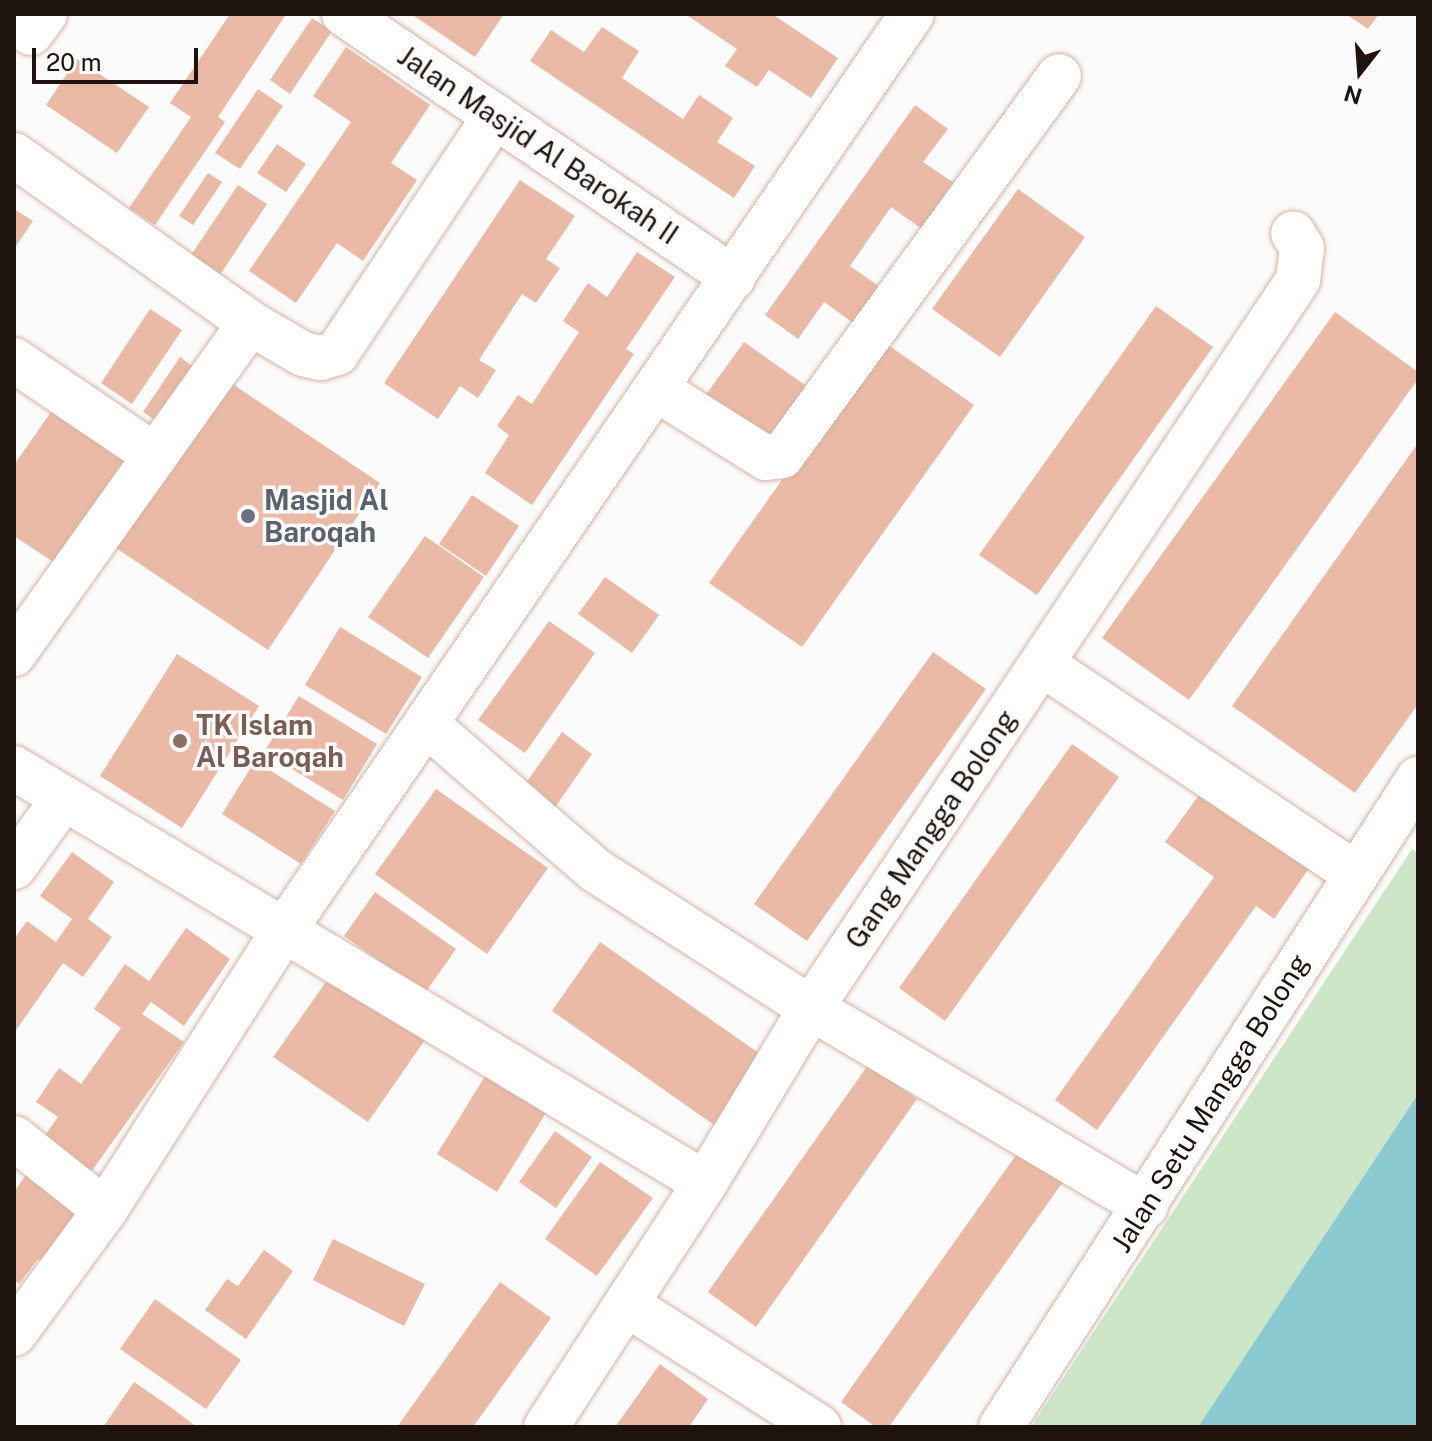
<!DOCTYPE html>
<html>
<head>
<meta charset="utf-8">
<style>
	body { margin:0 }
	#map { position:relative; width:1432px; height:1441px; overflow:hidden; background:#fbfbfb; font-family:"Public Sans",sans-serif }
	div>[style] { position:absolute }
	.green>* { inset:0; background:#cde6c8 }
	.water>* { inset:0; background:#8ccad1 }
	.building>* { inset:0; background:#ebbaa6 }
	.roads { filter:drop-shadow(0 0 2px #d5b3a4) drop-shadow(0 0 2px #d5b3a4) }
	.minor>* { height:44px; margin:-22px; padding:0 22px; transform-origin:22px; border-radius:22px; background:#fff }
	.dots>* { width:22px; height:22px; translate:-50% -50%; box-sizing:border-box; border:4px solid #fbfbfb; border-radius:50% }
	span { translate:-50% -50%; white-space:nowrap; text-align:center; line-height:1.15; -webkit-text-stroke:7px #fbfbfb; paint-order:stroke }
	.street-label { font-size:28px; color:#1f130e }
	.worship-label { font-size:28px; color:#5b616d; font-weight:700 }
	.left { translate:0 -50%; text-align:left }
	.education-label { font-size:28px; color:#785e54; font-weight:700 }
	.frame { position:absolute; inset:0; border:16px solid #1f130e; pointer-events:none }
	.north { position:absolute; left:1320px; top:32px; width:80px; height:80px; -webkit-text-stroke:6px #fbfbfb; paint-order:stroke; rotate:197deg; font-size:22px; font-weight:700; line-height:32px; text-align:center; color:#1f130e }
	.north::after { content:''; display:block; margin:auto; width:28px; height:36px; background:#1f130e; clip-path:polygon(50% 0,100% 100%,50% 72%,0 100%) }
	.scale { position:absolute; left:32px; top:48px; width:166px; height:36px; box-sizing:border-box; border:4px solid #1f130e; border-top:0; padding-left:10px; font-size:24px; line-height:28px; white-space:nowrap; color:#1f130e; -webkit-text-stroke:6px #fbfbfb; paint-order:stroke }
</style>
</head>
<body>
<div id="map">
	<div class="green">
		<i style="clip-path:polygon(1412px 849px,1418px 853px,1418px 1094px,1198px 1427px,1031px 1427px)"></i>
	</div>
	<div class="water">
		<i style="clip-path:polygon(1418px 1094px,1418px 1427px,1198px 1427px)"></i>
	</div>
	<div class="building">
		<i style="clip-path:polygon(230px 14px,285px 16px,218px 117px,225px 122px,155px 225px,129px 208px,191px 117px,170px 103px)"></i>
		<i style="clip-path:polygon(411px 14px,504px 14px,475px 57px)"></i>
		<i style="clip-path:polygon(685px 14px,772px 14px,838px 58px,811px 98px,769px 70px,757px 87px,725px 66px,737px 49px)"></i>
		<i style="clip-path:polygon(1346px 14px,1379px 14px,1368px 29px)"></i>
		<i style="clip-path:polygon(312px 18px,332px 31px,290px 94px,270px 80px)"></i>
		<i style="clip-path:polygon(602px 27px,639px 51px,622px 78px,683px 119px,699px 95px,733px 118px,717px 142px,755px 166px,734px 198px,530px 61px,551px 30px,584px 52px)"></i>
		<i style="clip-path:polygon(346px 47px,430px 105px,391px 163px,417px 180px,363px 261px,337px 243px,296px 303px,249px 271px,351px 122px,313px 96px)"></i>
		<i style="clip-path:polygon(77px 59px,149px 107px,117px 153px,46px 105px)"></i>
		<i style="clip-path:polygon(258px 89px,283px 106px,240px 169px,215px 153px)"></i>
		<i style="clip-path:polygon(915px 105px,948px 129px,923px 162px,954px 183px,922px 229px,891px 207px,850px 266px,883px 289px,856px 325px,824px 302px,798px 339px,765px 315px)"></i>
		<i style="clip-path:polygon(277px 144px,306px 164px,286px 192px,257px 173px)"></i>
		<i style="clip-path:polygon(208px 173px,222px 182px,193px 225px,179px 216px)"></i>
		<i style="clip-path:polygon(520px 180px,575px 216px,546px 259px,560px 268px,536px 303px,522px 294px,479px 360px,496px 370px,478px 398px,460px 386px,438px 419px,384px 383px)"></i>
		<i style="clip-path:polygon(238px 185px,267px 204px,218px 278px,189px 258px)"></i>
		<i style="clip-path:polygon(1018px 189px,1085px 237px,1000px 357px,932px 309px)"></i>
		<i style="clip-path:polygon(14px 209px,33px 221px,14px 249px)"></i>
		<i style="clip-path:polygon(637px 252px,675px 277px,626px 349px,634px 354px,532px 505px,485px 473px,509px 435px,497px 426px,518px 395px,532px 404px,579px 332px,563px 321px,588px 283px,607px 297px)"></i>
		<i style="clip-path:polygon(1156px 306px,1213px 347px,1037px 595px,979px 555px)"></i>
		<i style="clip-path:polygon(150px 309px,182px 330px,132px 404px,101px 383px)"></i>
		<i style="clip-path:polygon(1335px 312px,1418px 372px,1418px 379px,1189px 700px,1102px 638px)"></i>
		<i style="clip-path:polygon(881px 340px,974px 405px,802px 647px,709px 583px)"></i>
		<i style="clip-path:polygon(744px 342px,815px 392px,774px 451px,702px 400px)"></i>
		<i style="clip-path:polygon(180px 357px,199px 371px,162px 425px,143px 412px)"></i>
		<i style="clip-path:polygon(228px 381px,380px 483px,268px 650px,116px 548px)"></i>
		<i style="clip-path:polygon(55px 406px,128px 455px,55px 563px,14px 536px,14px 465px)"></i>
		<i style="clip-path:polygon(1418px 443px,1418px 704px,1355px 793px,1232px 706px)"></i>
		<i style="clip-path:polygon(472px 495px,519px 526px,486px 576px,439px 544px)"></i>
		<i style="clip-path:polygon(425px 536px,484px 577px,428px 658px,368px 617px)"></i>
		<i style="clip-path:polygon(605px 577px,659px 615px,632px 653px,578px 614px)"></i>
		<i style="clip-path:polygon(549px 621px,595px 653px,525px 753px,478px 720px)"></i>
		<i style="clip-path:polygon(340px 627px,422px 677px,386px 734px,305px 685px)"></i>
		<i style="clip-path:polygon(933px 652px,986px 689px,807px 941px,754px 904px)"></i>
		<i style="clip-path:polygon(177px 654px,259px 706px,182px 828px,100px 776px)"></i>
		<i style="clip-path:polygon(299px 696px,377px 744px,343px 800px,264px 752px)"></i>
		<i style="clip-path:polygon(562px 732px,592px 754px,547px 819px,516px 797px)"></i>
		<i style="clip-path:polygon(1072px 744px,1119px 777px,945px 1021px,899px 988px)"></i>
		<i style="clip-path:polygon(255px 761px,335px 811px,301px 864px,222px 814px)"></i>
		<i style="clip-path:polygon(1204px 788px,1312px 864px,1274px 919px,1256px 906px,1097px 1130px,1055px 1100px,1214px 877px,1165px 842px)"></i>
		<i style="clip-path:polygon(436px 789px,548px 868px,487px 954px,375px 874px)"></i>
		<i style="clip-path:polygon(72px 852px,114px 882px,88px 919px,112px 937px,83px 977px,63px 963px,14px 1033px,14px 939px,27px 921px,56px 942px,72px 919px,40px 896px)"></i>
		<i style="clip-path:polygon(375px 892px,456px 949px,425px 993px,344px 936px)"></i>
		<i style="clip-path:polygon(186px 928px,230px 959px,184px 1026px,151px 1002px,142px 1014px,184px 1042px,86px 1179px,38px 1145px,58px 1117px,36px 1102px,59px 1068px,81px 1084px,121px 1028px,94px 1009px,125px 964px,149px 981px)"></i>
		<i style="clip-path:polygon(600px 942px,763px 1056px,714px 1125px,552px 1011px)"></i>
		<i style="clip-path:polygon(333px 972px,427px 1037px,368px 1122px,273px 1057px)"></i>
		<i style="clip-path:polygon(492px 1065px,552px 1103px,497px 1192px,437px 1154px)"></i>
		<i style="clip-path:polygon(868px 1065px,917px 1099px,756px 1327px,708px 1292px)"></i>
		<i style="clip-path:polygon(555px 1131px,592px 1157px,556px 1208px,519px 1182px)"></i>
		<i style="clip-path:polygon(1026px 1141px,1070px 1172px,889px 1427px,876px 1427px,841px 1402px)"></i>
		<i style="clip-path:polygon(600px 1162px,653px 1198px,597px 1276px,545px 1239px)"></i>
		<i style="clip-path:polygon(29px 1171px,82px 1210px,45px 1263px,38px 1259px,19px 1284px,14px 1280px,14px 1192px)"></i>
		<i style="clip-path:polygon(333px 1239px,425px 1284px,404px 1326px,313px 1280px)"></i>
		<i style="clip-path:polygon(264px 1250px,293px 1271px,246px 1339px,205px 1310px,227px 1279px,238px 1286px)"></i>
		<i style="clip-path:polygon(500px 1282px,551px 1318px,473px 1427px,397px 1427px)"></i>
		<i style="clip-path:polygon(155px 1299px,241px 1360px,206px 1409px,120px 1349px)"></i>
		<i style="clip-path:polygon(660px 1364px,708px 1399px,689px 1427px,615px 1427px)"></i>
		<i style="clip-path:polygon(134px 1382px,169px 1406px,197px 1427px,103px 1427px)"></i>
	</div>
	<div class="roads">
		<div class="minor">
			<i style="left:344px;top:14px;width:470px;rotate:34.1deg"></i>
			<i style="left:31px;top:33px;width:24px;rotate:-54deg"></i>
			<i style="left:14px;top:155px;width:290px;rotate:35.4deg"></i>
			<i style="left:250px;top:323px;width:407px;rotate:125.5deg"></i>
			<i style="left:250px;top:323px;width:61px;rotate:30.3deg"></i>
			<i style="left:303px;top:354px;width:18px;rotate:13deg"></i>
			<i style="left:321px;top:358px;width:17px;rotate:-17deg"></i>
			<i style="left:337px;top:353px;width:285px;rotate:-56.3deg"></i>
			<i style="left:14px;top:360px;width:171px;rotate:34.1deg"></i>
			<i style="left:656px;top:389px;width:130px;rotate:32.1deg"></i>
			<i style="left:766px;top:458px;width:16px;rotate:-7deg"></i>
			<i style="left:782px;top:456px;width:470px;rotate:-53.9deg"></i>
			<i style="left:1042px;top:664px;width:376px;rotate:33.8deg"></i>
			<i style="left:426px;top:724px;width:223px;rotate:40.8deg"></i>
			<i style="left:595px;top:870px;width:256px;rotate:32.6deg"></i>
			<i style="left:811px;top:1008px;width:389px;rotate:30.6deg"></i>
			<i style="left:14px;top:768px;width:806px;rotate:30.99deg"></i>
			<i style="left:14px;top:867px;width:85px;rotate:-54.1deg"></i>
			<i style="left:14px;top:1138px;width:116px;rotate:38.4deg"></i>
			<i style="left:626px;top:1304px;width:229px;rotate:32.5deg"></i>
			<i style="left:14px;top:1334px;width:154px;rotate:-53.7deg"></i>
			<i style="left:105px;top:1210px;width:334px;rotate:-57.4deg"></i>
			<i style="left:285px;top:929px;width:1109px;rotate:-55.58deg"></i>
			<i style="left:546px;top:1427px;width:291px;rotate:-56.9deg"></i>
			<i style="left:705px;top:1183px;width:205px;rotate:-58.8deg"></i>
			<i style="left:811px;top:1008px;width:876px;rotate:-56.22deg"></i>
			<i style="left:1298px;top:280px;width:32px;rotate:-83deg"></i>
			<i style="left:1302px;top:248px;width:17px;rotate:-121deg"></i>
			<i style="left:1001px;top:1427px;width:771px;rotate:-57.24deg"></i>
		</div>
	</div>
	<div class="dots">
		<i style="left:248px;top:516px;background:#6b7280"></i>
		<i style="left:180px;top:741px;background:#8d6e63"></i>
	</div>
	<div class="street-label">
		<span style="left:538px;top:145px;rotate:34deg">Jalan Masjid Al Barokah II</span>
		<span style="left:931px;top:829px;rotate:-56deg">Gang Mangga Bolong</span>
		<span style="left:1210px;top:1103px;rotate:-58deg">Jalan Setu Mangga Bolong</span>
	</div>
	<div class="worship-label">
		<span class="left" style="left:264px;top:516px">Masjid Al<br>Baroqah</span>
	</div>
	<div class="education-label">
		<span class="left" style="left:196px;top:741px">TK Islam<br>Al Baroqah</span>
	</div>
	<div class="frame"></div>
	<div class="north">N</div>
	<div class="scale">20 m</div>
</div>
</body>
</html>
